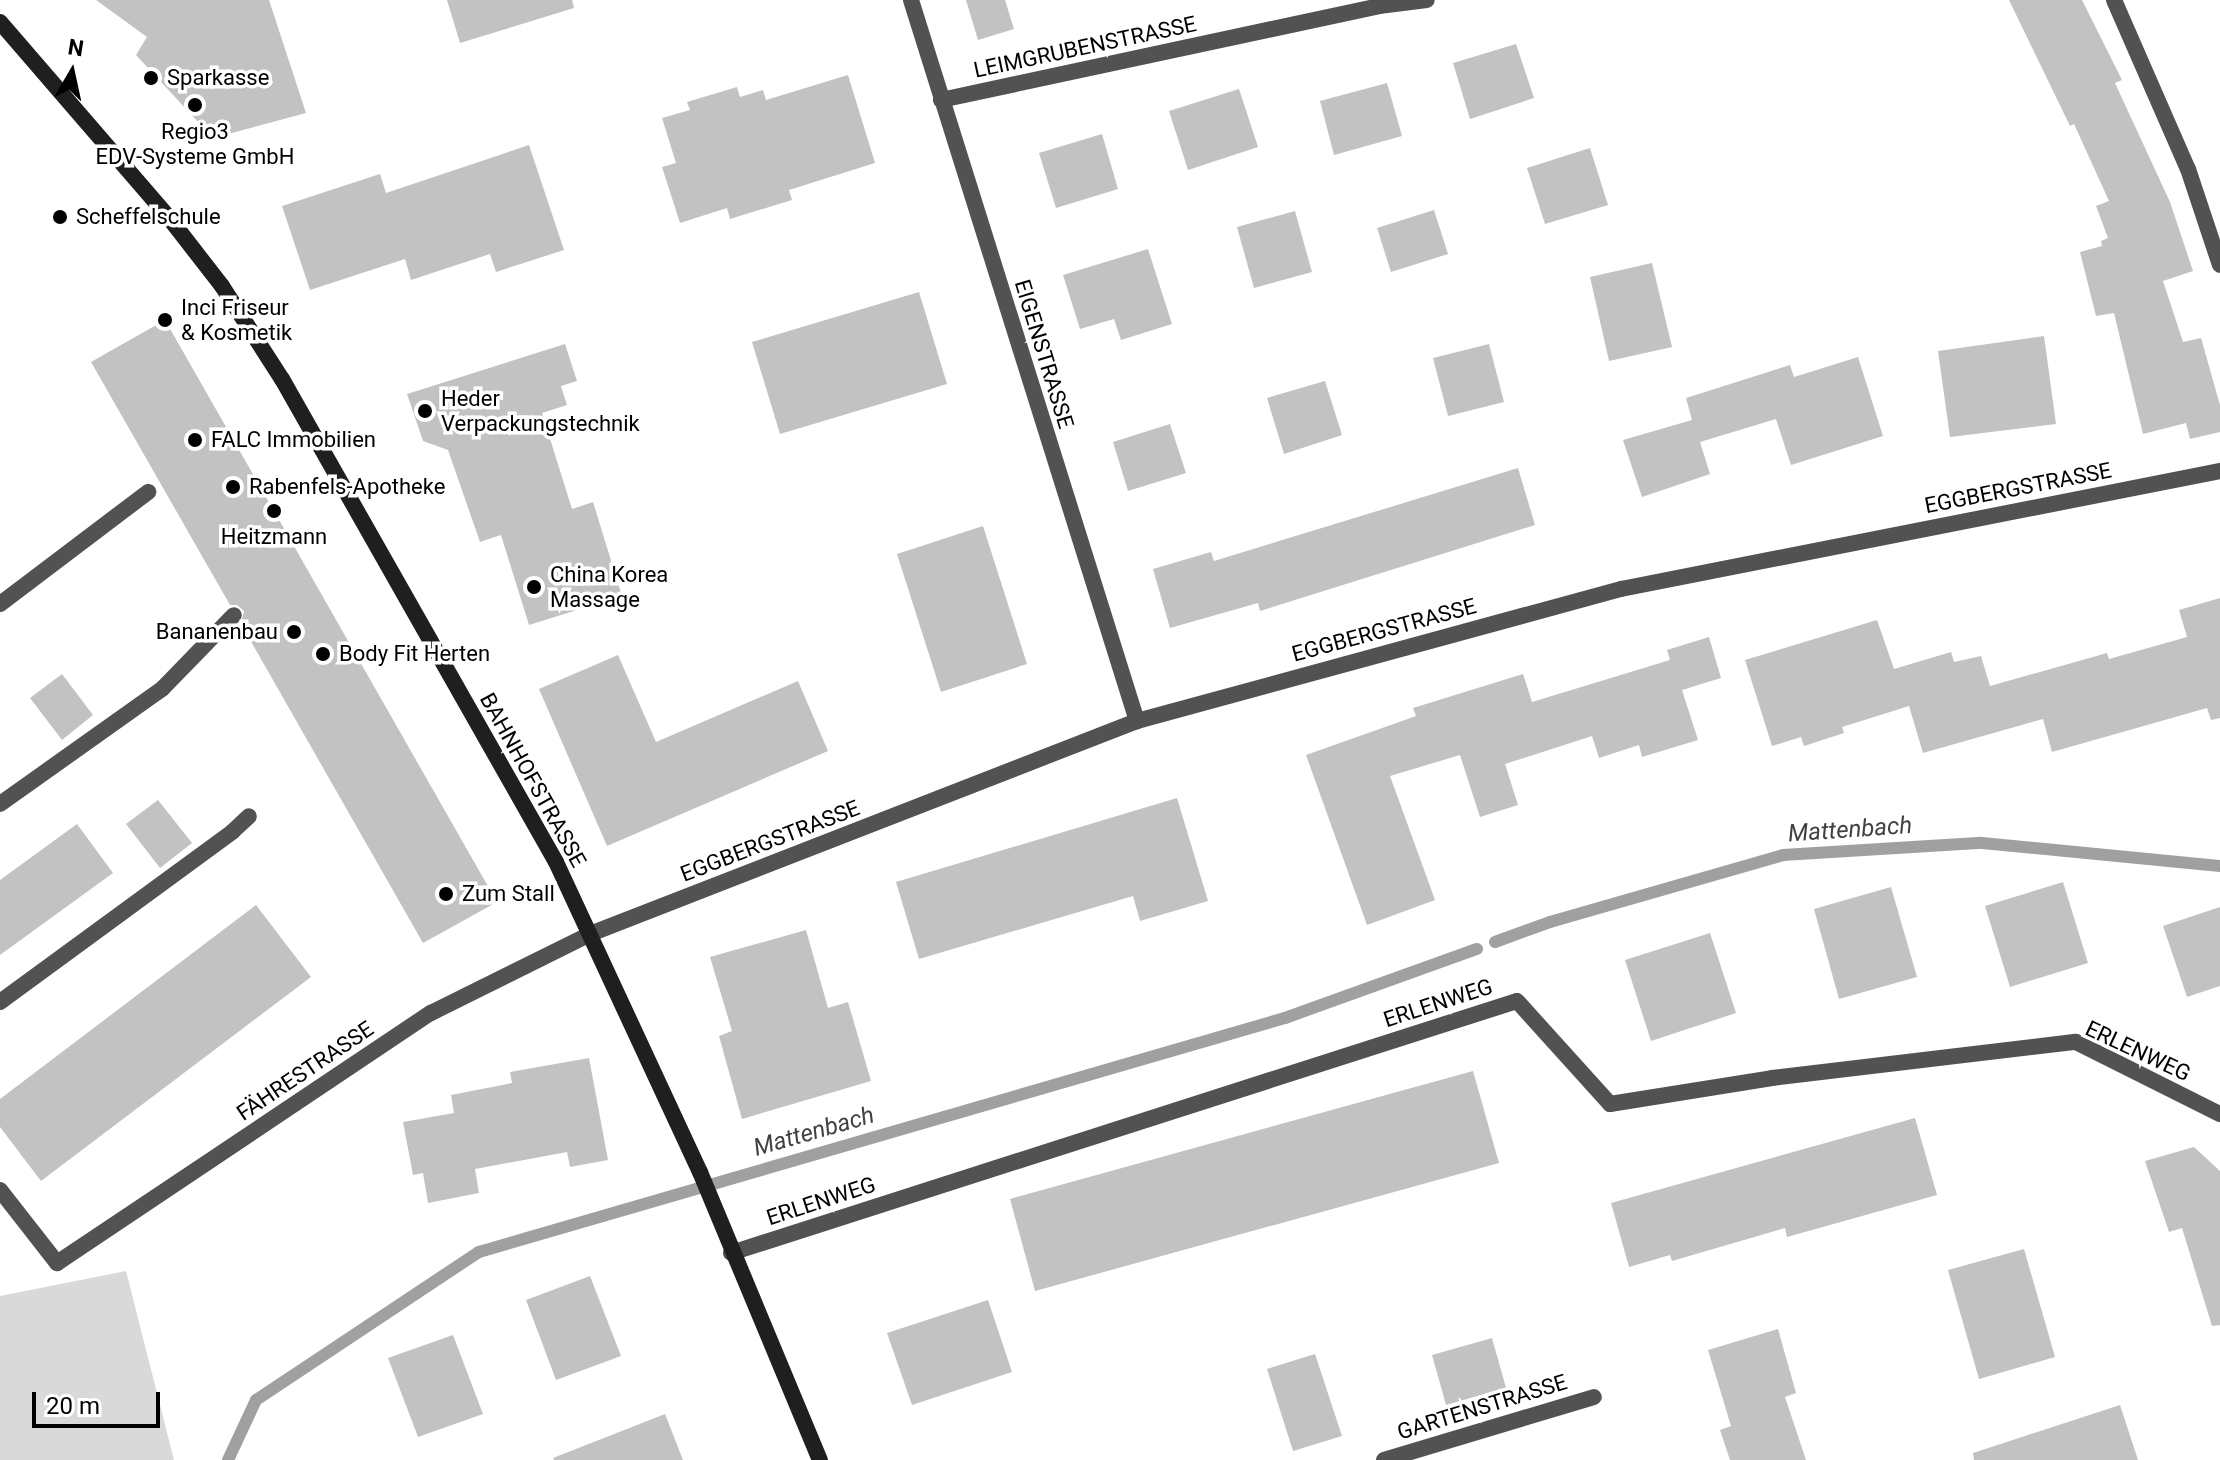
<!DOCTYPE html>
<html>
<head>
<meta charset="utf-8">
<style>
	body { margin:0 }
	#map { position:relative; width:2220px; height:1460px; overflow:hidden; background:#fff; font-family:Roboto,sans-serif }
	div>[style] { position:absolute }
	.green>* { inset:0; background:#d9d9d9 }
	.stream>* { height:12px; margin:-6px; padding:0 6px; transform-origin:6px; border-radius:6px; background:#a0a0a0 }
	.building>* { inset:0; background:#c2c2c2 }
	.street>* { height:16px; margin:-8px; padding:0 8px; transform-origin:8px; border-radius:8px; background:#525252 }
	.secondary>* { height:16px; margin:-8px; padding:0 8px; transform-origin:8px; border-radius:8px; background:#1f1f1f }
	.dots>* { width:22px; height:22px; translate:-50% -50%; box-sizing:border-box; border:4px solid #fff; border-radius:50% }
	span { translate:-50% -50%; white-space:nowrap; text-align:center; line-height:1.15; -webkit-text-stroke:7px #fff; paint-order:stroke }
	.street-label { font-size:22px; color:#000 }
	.poi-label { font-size:22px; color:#000 }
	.left { translate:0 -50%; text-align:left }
	.right { translate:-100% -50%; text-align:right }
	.water-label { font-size:24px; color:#414141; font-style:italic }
	.north { position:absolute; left:32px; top:32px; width:80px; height:80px; -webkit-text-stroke:6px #fff; paint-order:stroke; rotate:9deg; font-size:22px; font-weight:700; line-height:32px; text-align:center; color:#000 }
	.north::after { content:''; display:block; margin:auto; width:28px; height:36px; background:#000; clip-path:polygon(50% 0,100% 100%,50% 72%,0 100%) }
	.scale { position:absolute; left:32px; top:1392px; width:128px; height:36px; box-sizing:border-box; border:4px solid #000; border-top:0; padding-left:10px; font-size:24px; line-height:28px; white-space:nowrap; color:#000; -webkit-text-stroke:6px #fff; paint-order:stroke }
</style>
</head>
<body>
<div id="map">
	<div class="green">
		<i style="clip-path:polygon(126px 1271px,174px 1460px,0 1460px,0 1296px)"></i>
	</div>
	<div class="stream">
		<i style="left:1495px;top:942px;width:59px;rotate:-20deg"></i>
		<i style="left:1550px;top:922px;width:242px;rotate:-16deg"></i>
		<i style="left:1783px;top:855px;width:199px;rotate:-3.5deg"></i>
		<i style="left:1982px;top:843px;width:239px;rotate:5.5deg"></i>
		<i style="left:228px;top:1460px;width:66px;rotate:-65deg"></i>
		<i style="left:256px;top:1400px;width:268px;rotate:-33.6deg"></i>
		<i style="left:479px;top:1252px;width:839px;rotate:-16.19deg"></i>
		<i style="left:1285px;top:1018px;width:204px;rotate:-19.8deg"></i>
	</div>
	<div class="building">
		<i style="clip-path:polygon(96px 0,269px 0,306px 113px,213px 138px,136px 55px,147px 37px)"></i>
		<i style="clip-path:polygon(447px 0,572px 0,574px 8px,460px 43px)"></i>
		<i style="clip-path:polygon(966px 0,1005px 0,1014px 29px,978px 40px)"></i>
		<i style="clip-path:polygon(2009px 0,2082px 0,2122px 80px,2115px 83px,2170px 202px,2193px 271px,2163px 281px,2183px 342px,2201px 338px,2220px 405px,2220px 432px,2190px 439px,2186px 423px,2143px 434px,2114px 313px,2096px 316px,2080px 252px,2102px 246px,2101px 241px,2108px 238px,2096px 206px,2109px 201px,2074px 124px,2070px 126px)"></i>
		<i style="clip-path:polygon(1516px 44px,1534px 98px,1470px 119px,1453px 63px)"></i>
		<i style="clip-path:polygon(848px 75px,875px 163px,789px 190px,792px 200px,730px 219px,727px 208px,680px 223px,662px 167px,676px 163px,662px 118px,690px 110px,687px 102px,737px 87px,740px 97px,763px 90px,766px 100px)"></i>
		<i style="clip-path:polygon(1387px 83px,1402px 136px,1334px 155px,1320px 101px)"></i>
		<i style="clip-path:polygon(1239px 89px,1258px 147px,1188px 170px,1169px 111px)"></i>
		<i style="clip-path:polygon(1102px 134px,1118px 189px,1056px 208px,1039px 153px)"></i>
		<i style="clip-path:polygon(529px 145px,564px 250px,496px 272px,490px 254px,411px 280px,405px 259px,310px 290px,282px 206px,380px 174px,386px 193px)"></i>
		<i style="clip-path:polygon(1590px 148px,1608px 205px,1545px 224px,1527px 168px)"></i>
		<i style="clip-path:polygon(1434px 210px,1448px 254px,1391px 272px,1377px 228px)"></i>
		<i style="clip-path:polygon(1295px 211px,1312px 272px,1254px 288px,1237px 227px)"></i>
		<i style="clip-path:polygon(1148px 249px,1172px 324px,1121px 340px,1114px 319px,1080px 329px,1063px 275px)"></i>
		<i style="clip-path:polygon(1652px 263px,1672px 347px,1609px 361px,1590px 277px)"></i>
		<i style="clip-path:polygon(919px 292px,947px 384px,780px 434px,752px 342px)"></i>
		<i style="clip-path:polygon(165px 320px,497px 902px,423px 943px,241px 624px,244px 611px,237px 605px,230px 605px,91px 362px)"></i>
		<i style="clip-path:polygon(2044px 336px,2056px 424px,1950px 437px,1938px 351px)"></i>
		<i style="clip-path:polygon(565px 344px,577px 381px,561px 386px,567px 405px,542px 413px,572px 509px,593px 502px,622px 596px,529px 625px,501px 535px,480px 542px,448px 450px,423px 441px,407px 394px)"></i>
		<i style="clip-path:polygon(1489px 344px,1504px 402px,1448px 416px,1433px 358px)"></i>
		<i style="clip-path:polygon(1858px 357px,1883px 436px,1791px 465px,1776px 419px,1700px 442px,1710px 474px,1642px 497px,1623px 440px,1692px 420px,1686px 398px,1790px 365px,1794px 377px)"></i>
		<i style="clip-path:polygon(1325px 381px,1342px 435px,1284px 454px,1267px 398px)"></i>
		<i style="clip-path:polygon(1170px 424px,1186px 473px,1128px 491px,1113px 442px)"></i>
		<i style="clip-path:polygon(1518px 468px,1535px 525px,1260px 611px,1258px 603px,1170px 628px,1153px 569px,1211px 552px,1214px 561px)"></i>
		<i style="clip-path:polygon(983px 526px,1027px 664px,941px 692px,897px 554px)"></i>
		<i style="clip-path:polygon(2220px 598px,2220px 718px,2211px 720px,2207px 708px,2052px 752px,2043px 719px,1923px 753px,1909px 706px,1842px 727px,1844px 733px,1804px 746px,1801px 737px,1772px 746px,1745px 660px,1877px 620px,1894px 669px,1951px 652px,1954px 662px,1981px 656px,1990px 686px,2107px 653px,2109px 659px,2187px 637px,2179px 610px)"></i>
		<i style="clip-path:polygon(1709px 637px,1721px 678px,1682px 690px,1698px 740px,1642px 757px,1639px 745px,1599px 758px,1592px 736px,1505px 764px,1518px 805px,1480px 817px,1460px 755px,1390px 776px,1435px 900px,1367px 925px,1306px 755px,1416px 716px,1413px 708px,1523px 674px,1532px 702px,1670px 660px,1667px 650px)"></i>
		<i style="clip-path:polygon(618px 655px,656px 742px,798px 681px,828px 751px,607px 846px,539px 689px)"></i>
		<i style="clip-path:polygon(62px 674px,93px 715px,62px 740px,30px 698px)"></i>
		<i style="clip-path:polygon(1177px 798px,1208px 901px,1140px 921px,1133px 896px,919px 959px,896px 882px)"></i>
		<i style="clip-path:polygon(158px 800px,192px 843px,160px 868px,126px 824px)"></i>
		<i style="clip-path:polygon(77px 824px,113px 873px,0 955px,0 880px)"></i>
		<i style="clip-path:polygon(2063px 882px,2088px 963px,2010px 987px,1985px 906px)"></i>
		<i style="clip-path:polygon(1891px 887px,1917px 977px,1839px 999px,1814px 909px)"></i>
		<i style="clip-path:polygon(256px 905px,311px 977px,41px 1181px,0 1127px,0 1099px)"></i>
		<i style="clip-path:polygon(2220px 907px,2220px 986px,2187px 997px,2163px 926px)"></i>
		<i style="clip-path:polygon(806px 930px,828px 1008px,848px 1002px,871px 1081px,742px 1119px,719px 1036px,732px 1031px,710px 957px)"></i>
		<i style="clip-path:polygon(1710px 933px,1736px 1013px,1651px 1041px,1625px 960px)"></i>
		<i style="clip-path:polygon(589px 1058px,608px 1160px,570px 1167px,567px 1152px,475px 1169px,479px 1193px,428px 1203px,423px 1173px,413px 1175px,403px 1122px,454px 1113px,451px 1095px,512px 1083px,510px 1072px)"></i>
		<i style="clip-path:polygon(1473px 1071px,1499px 1163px,1035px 1291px,1010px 1199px)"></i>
		<i style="clip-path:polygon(1915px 1118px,1937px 1195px,1787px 1237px,1785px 1228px,1672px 1261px,1670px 1255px,1629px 1267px,1611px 1203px)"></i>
		<i style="clip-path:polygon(2194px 1147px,2220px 1171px,2220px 1325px,2212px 1326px,2182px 1228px,2169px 1232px,2145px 1161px)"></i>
		<i style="clip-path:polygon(2024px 1249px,2055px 1357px,1979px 1379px,1948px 1270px)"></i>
		<i style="clip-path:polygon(590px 1276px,621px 1356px,556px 1380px,526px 1300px)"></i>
		<i style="clip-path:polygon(988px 1300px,1012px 1372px,912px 1405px,887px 1333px)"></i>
		<i style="clip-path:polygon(1778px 1329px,1796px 1393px,1785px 1397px,1806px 1460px,1730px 1460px,1720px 1430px,1731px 1426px,1708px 1350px)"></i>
		<i style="clip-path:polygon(453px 1335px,483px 1414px,418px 1437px,388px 1358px)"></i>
		<i style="clip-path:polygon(1492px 1338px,1506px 1388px,1446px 1405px,1432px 1355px)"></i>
		<i style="clip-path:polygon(1315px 1354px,1342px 1436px,1293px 1451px,1267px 1369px)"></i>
		<i style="clip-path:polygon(2120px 1405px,2138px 1460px,1974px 1460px,1973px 1453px)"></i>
		<i style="clip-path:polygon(665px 1414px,683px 1460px,554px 1460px,553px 1458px)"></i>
	</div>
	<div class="street">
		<i style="left:911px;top:0;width:756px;rotate:72.6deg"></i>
		<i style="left:2114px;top:0;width:184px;rotate:66.4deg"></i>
		<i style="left:2188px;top:169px;width:101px;rotate:71.6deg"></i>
		<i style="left:941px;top:100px;width:448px;rotate:-12.1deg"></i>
		<i style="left:1379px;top:6px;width:48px;rotate:-7.1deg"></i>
		<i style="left:0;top:604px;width:186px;rotate:-37.1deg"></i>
		<i style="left:0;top:804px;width:199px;rotate:-35.4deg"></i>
		<i style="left:162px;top:689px;width:103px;rotate:-45.8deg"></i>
		<i style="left:0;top:1002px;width:288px;rotate:-36.2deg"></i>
		<i style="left:232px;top:832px;width:23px;rotate:-43deg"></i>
		<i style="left:0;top:1190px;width:93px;rotate:52deg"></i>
		<i style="left:57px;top:1263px;width:450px;rotate:-33.8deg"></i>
		<i style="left:431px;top:1013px;width:178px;rotate:-26.4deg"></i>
		<i style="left:590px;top:934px;width:587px;rotate:-21.28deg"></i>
		<i style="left:1137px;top:721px;width:502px;rotate:-15.26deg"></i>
		<i style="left:1621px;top:589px;width:611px;rotate:-11.14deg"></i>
		<i style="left:731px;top:1253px;width:825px;rotate:-17.78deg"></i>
		<i style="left:1517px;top:1001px;width:139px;rotate:47.9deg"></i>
		<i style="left:1610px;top:1104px;width:164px;rotate:-9.1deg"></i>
		<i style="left:1772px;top:1078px;width:306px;rotate:-6.8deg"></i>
		<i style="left:2076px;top:1042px;width:161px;rotate:26.6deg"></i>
		<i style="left:1384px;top:1460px;width:219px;rotate:-16.7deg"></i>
	</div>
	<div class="secondary">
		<i style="left:0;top:22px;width:260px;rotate:49.2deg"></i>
		<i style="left:170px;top:219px;width:85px;rotate:52.2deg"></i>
		<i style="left:222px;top:286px;width:111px;rotate:57.2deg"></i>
		<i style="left:282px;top:379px;width:555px;rotate:60.43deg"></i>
		<i style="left:556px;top:862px;width:342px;rotate:65.1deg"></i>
		<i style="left:700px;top:1172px;width:312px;rotate:67.4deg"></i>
	</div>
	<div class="dots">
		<i style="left:151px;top:78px;background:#000"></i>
		<i style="left:195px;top:105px;background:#000"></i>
		<i style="left:60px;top:217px;background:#000"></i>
		<i style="left:165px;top:320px;background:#000"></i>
		<i style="left:425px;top:411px;background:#000"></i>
		<i style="left:195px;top:440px;background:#000"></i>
		<i style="left:233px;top:487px;background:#000"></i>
		<i style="left:274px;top:511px;background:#000"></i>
		<i style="left:534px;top:587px;background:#000"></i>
		<i style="left:294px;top:632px;background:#000"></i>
		<i style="left:323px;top:654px;background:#000"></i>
		<i style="left:446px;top:894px;background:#000"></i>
	</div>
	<div class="street-label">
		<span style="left:1085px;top:47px;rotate:-12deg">LEIMGRUBENSTRASSE</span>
		<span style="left:1044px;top:354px;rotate:73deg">EIGENSTRASSE</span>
		<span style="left:2018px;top:488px;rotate:-11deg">EGGBERGSTRASSE</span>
		<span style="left:1384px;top:630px;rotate:-15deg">EGGBERGSTRASSE</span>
		<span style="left:533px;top:780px;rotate:61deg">BAHNHOFSTRASSE</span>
		<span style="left:770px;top:841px;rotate:-21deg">EGGBERGSTRASSE</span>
		<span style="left:1438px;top:1003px;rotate:-18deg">ERLENWEG</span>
		<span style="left:2138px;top:1051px;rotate:25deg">ERLENWEG</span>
		<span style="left:305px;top:1071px;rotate:-34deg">FÄHRESTRASSE</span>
		<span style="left:821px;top:1201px;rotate:-18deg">ERLENWEG</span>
		<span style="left:1482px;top:1407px;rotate:-17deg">GARTENSTRASSE</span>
	</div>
	<div class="poi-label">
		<span class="left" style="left:167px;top:78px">Sparkasse</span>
		<span style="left:195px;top:144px">Regio3<br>EDV-Systeme GmbH</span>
		<span class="left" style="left:76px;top:217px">Scheffelschule</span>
		<span class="left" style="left:181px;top:320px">Inci Friseur<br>&amp; Kosmetik</span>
		<span class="left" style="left:441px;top:411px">Heder<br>Verpackungstechnik</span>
		<span class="left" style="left:211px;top:440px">FALC Immobilien</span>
		<span class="left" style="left:249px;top:487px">Rabenfels-Apotheke</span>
		<span style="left:274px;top:537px">Heitzmann</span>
		<span class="left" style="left:550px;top:587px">China Korea<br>Massage</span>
		<span class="right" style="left:278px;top:632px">Bananenbau</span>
		<span class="left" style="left:339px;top:654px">Body Fit Herten</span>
		<span class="left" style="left:462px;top:894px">Zum Stall</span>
	</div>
	<div class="water-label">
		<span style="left:1850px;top:830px;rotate:-4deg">Mattenbach</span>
		<span style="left:814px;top:1132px;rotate:-16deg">Mattenbach</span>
	</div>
	<div class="north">N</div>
	<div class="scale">20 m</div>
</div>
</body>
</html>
